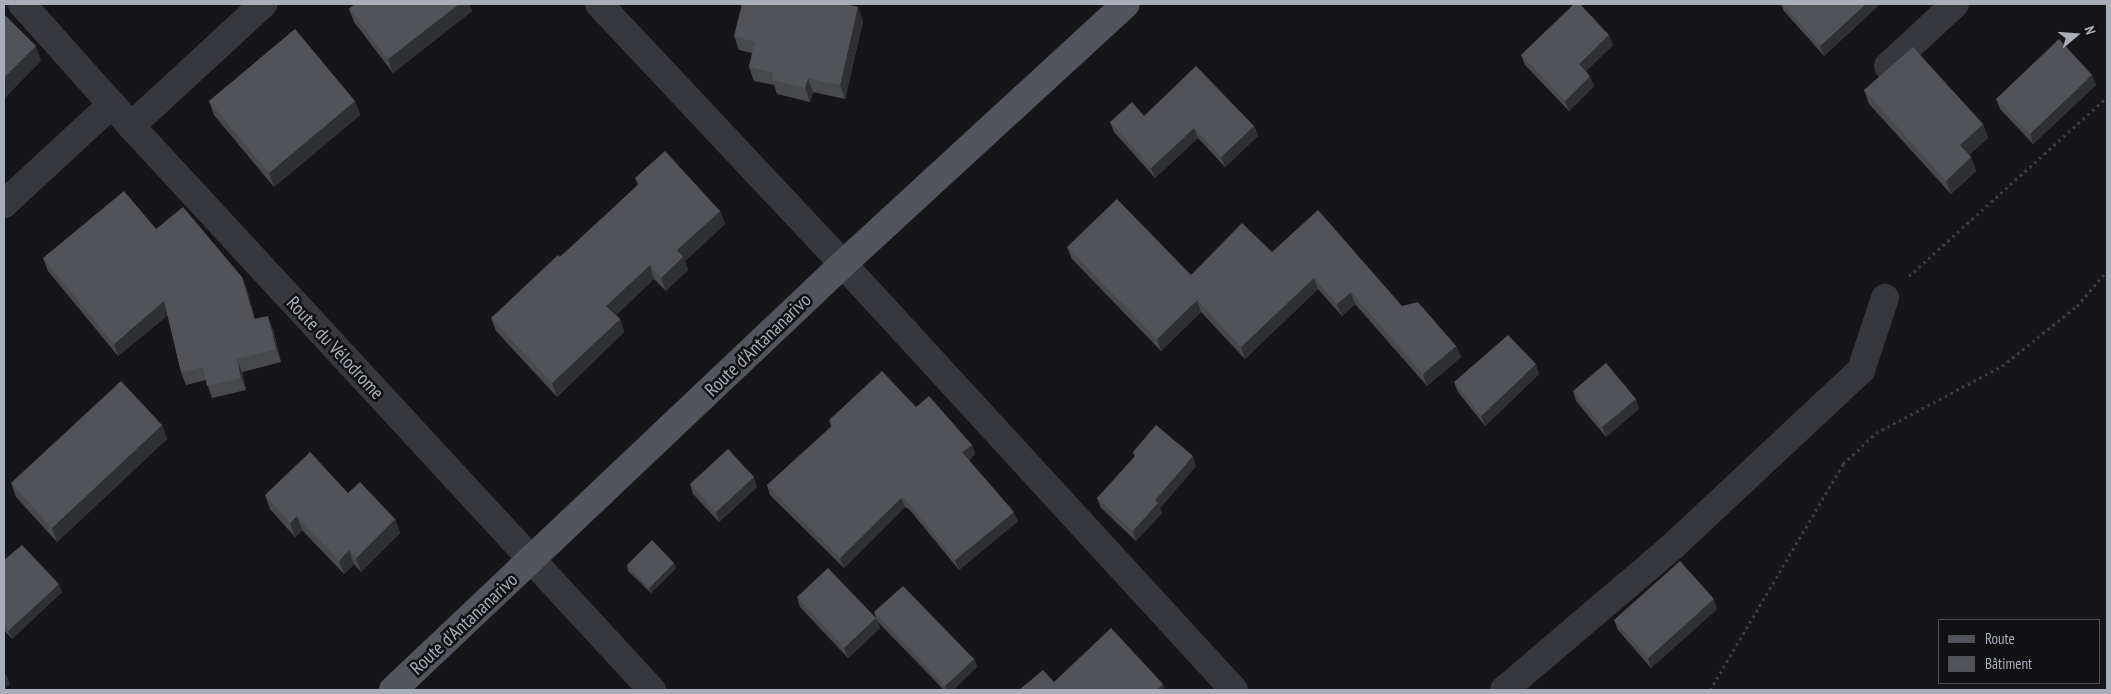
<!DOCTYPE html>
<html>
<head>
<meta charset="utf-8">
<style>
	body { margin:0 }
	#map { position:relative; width:2111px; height:694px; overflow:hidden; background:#161618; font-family:"PT Sans Narrow",sans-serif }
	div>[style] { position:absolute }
	.path>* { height:3px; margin-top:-1.5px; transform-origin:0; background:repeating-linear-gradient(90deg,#3d3f44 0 2.5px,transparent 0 6.5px) }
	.minor>* { height:28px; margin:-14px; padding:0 14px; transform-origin:14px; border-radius:14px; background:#37383d }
	.major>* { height:28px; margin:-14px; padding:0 14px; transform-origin:14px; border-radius:14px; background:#53555c }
	.wall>* { inset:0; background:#47494d }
	.shaded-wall>* { inset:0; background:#2f3033 }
	.building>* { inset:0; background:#525359 }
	span { translate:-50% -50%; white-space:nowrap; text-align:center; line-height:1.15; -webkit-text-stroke:5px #111113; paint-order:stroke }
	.street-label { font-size:19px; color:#a8adb8 }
	.frame { position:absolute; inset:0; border:5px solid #a8adb8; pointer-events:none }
	.legend { position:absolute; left:1938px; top:619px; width:162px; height:65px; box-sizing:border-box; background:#111113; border:1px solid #4d4f55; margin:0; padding:6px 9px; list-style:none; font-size:15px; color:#a8adb8 }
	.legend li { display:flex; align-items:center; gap:10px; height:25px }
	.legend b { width:25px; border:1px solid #4d4f55 }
	.north { position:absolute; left:2051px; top:10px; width:50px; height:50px; -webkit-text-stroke:4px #111113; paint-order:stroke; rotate:72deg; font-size:14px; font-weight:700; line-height:20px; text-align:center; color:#a8adb8 }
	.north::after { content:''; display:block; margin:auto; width:18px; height:22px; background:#a8adb8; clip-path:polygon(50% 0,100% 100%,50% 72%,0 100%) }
</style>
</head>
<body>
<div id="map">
	<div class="path">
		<i style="left:1909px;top:276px;width:267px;rotate:-42.1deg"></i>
		<i style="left:1710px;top:690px;width:262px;rotate:-59.5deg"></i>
		<i style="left:1843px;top:464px;width:45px;rotate:-43.2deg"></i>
		<i style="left:1876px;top:433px;width:143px;rotate:-28deg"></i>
		<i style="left:2002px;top:366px;width:96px;rotate:-38.7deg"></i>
		<i style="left:2077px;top:306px;width:46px;rotate:-49.4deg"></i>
	</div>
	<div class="minor">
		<i style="left:22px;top:4px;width:164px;rotate:48.2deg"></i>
		<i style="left:131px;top:126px;width:768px;rotate:47.27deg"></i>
		<i style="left:599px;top:4px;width:357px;rotate:46.8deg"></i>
		<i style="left:843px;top:264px;width:578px;rotate:47.45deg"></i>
		<i style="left:1888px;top:66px;width:91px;rotate:-42.8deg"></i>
		<i style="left:131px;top:126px;width:180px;rotate:-42.7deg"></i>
		<i style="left:4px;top:204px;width:147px;rotate:-42.8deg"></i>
		<i style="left:1504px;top:690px;width:222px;rotate:-40.4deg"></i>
		<i style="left:1673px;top:546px;width:258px;rotate:-43.1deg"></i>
		<i style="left:1861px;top:370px;width:76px;rotate:-71.6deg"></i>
	</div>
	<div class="major">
		<i style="left:393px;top:690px;width:620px;rotate:-43.43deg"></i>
		<i style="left:843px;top:264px;width:384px;rotate:-42.6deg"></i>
	</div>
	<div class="wall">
		<i style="clip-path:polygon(355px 4px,469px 4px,472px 11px,393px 73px,354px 22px,349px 9px)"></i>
		<i style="clip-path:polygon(1781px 4px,1880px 4px,1824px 56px,1784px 11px)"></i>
		<i style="clip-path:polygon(863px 21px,845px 99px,813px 92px,810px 102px,777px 94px,774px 85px,754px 81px,749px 67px,752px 53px,739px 50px,734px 36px)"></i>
		<i style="clip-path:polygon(1613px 45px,1586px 71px,1594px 86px,1569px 111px,1525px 65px,1521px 55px)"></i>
		<i style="clip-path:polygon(2096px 85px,2033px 144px,2000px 109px,1996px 99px)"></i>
		<i style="clip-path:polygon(1864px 90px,1983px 124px,1988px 138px,1969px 155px,1971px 157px,1976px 171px,1951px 194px,1869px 104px)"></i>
		<i style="clip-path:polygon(209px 101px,355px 101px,360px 115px,274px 187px,214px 115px)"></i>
		<i style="clip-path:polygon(1144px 116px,1254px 126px,1258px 136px,1225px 167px,1198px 138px,1155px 178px,1114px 132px,1110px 122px)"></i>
		<i style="clip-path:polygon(635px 178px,720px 211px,725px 224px,685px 261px,688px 270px,666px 291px,654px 279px,616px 315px,620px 319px,624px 332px,557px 397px,496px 331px,491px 318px,560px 257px,638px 185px)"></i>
		<i style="clip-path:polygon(156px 229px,242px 277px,247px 290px,255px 319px,273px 329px,281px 362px,242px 372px,246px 390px,212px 398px,206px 380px,186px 385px,181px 372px,168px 315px,118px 356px,48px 271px,43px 258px)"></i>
		<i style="clip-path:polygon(1067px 247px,1191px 275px,1272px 252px,1402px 306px,1456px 346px,1461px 357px,1427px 386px,1355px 304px,1342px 316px,1318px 289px,1245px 359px,1201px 312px,1161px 351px,1072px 259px)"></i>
		<i style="clip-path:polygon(1539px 374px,1485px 426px,1458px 392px,1454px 382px)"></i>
		<i style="clip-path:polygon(1573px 391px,1639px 409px,1606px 437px,1576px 401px)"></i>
		<i style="clip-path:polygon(916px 407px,972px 445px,975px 454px,969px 460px,1018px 521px,959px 570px,909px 509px,905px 507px,844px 568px,770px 495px,767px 485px,831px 427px,829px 420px)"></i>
		<i style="clip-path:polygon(162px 425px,167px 439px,57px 542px,16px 497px,11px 483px)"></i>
		<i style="clip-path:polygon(1133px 452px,1196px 466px,1160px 508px,1162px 513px,1136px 541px,1101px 508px,1097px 498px,1135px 457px)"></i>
		<i style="clip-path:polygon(690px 484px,757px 487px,719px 522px,693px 494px)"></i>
		<i style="clip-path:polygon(348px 493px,395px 519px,400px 533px,361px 572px,354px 564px,344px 574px,302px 530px,295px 537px,270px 509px,265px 495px)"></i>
		<i style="clip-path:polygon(4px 560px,62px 592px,12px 639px,4px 630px)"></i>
		<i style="clip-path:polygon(674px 563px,676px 568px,651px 593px,628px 571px,627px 565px)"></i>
		<i style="clip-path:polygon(797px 597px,876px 618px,874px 612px,974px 659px,977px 667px,953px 690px,944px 690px,877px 621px,880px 628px,848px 658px,800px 607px)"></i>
		<i style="clip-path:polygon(1717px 609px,1651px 668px,1618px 630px,1614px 620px)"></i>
	</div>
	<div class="shaded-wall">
		<i style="clip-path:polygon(459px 4px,469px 4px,472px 11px,393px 73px,388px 59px)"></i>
		<i style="clip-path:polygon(1866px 4px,1880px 4px,1824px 56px,1820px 46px)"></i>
		<i style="clip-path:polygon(858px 7px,863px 21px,845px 99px,840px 85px)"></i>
		<i style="clip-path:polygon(1609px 35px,1613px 45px,1582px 74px,1579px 64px)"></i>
		<i style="clip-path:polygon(36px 46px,41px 61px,4px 99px,4px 78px)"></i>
		<i style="clip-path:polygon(2092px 75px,2096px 85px,2033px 144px,2030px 134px)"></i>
		<i style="clip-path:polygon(1590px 76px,1594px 86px,1569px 111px,1565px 101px)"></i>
		<i style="clip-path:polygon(808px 78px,813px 92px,810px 102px,805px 88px)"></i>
		<i style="clip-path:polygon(355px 101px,360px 115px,274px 187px,269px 173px)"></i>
		<i style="clip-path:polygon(1983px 124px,1988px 138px,1965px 158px,1960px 145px)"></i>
		<i style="clip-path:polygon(1254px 126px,1258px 136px,1225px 167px,1221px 157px)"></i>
		<i style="clip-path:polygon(1194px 128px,1198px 138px,1155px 178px,1151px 168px)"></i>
		<i style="clip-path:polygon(1971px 157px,1976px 171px,1951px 194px,1946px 181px)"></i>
		<i style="clip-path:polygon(720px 211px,725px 224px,685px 261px,688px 270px,666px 291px,661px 278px,677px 250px)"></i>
		<i style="clip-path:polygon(650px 265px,654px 279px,611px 320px,606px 306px)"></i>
		<i style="clip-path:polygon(242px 277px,247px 290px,258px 332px,254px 319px)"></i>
		<i style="clip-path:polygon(1314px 278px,1318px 289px,1245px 359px,1241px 347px)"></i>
		<i style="clip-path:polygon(1351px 292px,1355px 304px,1342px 316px,1337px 304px)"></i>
		<i style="clip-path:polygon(1197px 300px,1201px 312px,1161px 351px,1157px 339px)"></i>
		<i style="clip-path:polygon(164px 301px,169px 314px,118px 356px,114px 344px)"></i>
		<i style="clip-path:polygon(268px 316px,273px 329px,281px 362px,276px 349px)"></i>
		<i style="clip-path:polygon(620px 319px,624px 332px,557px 397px,552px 383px)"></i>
		<i style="clip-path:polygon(1456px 346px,1461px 357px,1427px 386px,1423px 374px)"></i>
		<i style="clip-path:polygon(237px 359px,242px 372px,246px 390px,241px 378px)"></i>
		<i style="clip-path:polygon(1536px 364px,1539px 374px,1485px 426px,1481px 416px)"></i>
		<i style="clip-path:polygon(1636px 399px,1639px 409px,1606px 437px,1602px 427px)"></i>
		<i style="clip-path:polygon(162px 425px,167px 439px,57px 542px,52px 528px)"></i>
		<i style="clip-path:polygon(972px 445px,975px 454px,966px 462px,962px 452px)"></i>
		<i style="clip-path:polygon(1193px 456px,1196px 466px,1160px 508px,1162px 513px,1136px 541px,1133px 531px,1155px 500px)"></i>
		<i style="clip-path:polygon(754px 477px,757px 487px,719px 522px,716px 512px)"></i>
		<i style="clip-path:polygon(901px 498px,905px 507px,844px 568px,840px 558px)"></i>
		<i style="clip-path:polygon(1014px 512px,1018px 521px,959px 570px,955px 560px)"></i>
		<i style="clip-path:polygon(297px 516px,302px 530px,295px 537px,290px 523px)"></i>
		<i style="clip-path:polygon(395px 519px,400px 533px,361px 572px,356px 558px)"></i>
		<i style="clip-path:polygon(349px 550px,354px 564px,344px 574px,339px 561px)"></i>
		<i style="clip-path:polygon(674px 563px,676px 568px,651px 593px,649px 588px)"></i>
		<i style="clip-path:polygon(59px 584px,62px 592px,12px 639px,8px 631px)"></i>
		<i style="clip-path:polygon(1714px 599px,1717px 609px,1651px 668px,1648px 658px)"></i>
		<i style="clip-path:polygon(876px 618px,880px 628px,848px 658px,844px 648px)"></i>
		<i style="clip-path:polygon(974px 659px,977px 667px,953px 690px,947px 690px,945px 686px)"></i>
		<i style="clip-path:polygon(6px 674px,10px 684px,4px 690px,4px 677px)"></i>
		<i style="clip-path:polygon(1163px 684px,1165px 690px,1157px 690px)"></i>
	</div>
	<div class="building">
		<i style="clip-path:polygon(355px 4px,459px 4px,388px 59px,349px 9px)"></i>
		<i style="clip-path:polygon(742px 4px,845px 4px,858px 7px,840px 85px,808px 78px,805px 88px,772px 80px,773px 73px,749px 67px,755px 42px,734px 36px)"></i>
		<i style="clip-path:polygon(1574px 4px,1580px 4px,1609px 35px,1579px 64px,1590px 76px,1565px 101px,1521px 55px)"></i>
		<i style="clip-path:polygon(1782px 4px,1866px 4px,1820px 46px)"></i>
		<i style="clip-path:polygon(4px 14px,36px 46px,4px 78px)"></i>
		<i style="clip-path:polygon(295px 29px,355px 101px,269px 173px,209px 101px)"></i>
		<i style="clip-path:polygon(2059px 39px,2092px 75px,2030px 134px,1996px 99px)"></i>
		<i style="clip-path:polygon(1913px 47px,1983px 124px,1960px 145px,1971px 157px,1946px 181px,1864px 90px)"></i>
		<i style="clip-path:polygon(1196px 66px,1254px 126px,1221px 157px,1194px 128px,1151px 168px,1110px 122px,1132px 102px,1144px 116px)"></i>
		<i style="clip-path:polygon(665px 151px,720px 211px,677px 250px,683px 257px,661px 278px,650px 265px,606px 306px,620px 319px,552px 383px,491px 318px,558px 255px,560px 257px,640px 183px,635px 178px)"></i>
		<i style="clip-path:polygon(124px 191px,156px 229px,183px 207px,242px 277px,254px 319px,268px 316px,276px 349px,237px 359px,241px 378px,207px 386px,203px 367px,181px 372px,164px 301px,114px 344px,43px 258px)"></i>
		<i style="clip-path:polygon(1117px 199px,1191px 275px,1242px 223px,1272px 252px,1318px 210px,1402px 306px,1418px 302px,1456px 346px,1423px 374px,1351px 292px,1337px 304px,1314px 278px,1241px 347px,1197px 300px,1157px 339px,1067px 247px)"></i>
		<i style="clip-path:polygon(1508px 335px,1536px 364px,1481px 416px,1454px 382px)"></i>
		<i style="clip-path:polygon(1606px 363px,1636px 399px,1602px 427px,1573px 391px)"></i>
		<i style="clip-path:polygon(882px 371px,916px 407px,929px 396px,972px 445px,962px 452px,1014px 512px,955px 560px,905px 499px,901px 498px,840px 558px,767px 485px,833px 425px,829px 420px)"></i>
		<i style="clip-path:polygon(121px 381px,162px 425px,52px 528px,11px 483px)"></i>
		<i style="clip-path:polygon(1156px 425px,1193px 456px,1155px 500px,1158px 503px,1133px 531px,1097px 498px,1136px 455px,1133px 452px)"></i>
		<i style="clip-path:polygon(728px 449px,754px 477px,716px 512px,690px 484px)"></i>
		<i style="clip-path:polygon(310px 452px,348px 493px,360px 482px,395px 519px,356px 558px,349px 550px,339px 561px,297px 516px,290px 523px,265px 495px)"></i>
		<i style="clip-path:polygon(652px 540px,674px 563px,649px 588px,627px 565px)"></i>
		<i style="clip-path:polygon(22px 545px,59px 584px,8px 631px,4px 625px,4px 560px)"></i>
		<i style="clip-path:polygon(1680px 561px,1714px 599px,1648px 658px,1614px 620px)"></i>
		<i style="clip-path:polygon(828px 568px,876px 618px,844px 648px,797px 597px)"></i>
		<i style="clip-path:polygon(903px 586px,974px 659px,945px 686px,874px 612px)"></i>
		<i style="clip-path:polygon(1111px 628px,1163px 684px,1157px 690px,1019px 690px,1043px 670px,1054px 682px)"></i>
	</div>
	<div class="street-label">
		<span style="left:758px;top:345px;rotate:-44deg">Route d'Antananarivo</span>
		<span style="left:335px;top:348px;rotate:47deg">Route du Vélodrome</span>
		<span style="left:464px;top:624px;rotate:-43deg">Route d'Antananarivo</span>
	</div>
	<div class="frame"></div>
	<ul class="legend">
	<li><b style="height:6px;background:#53555c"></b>Route</li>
	<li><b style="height:14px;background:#525359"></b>Bâtiment</li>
	</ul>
	<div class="north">N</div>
</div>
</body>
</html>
